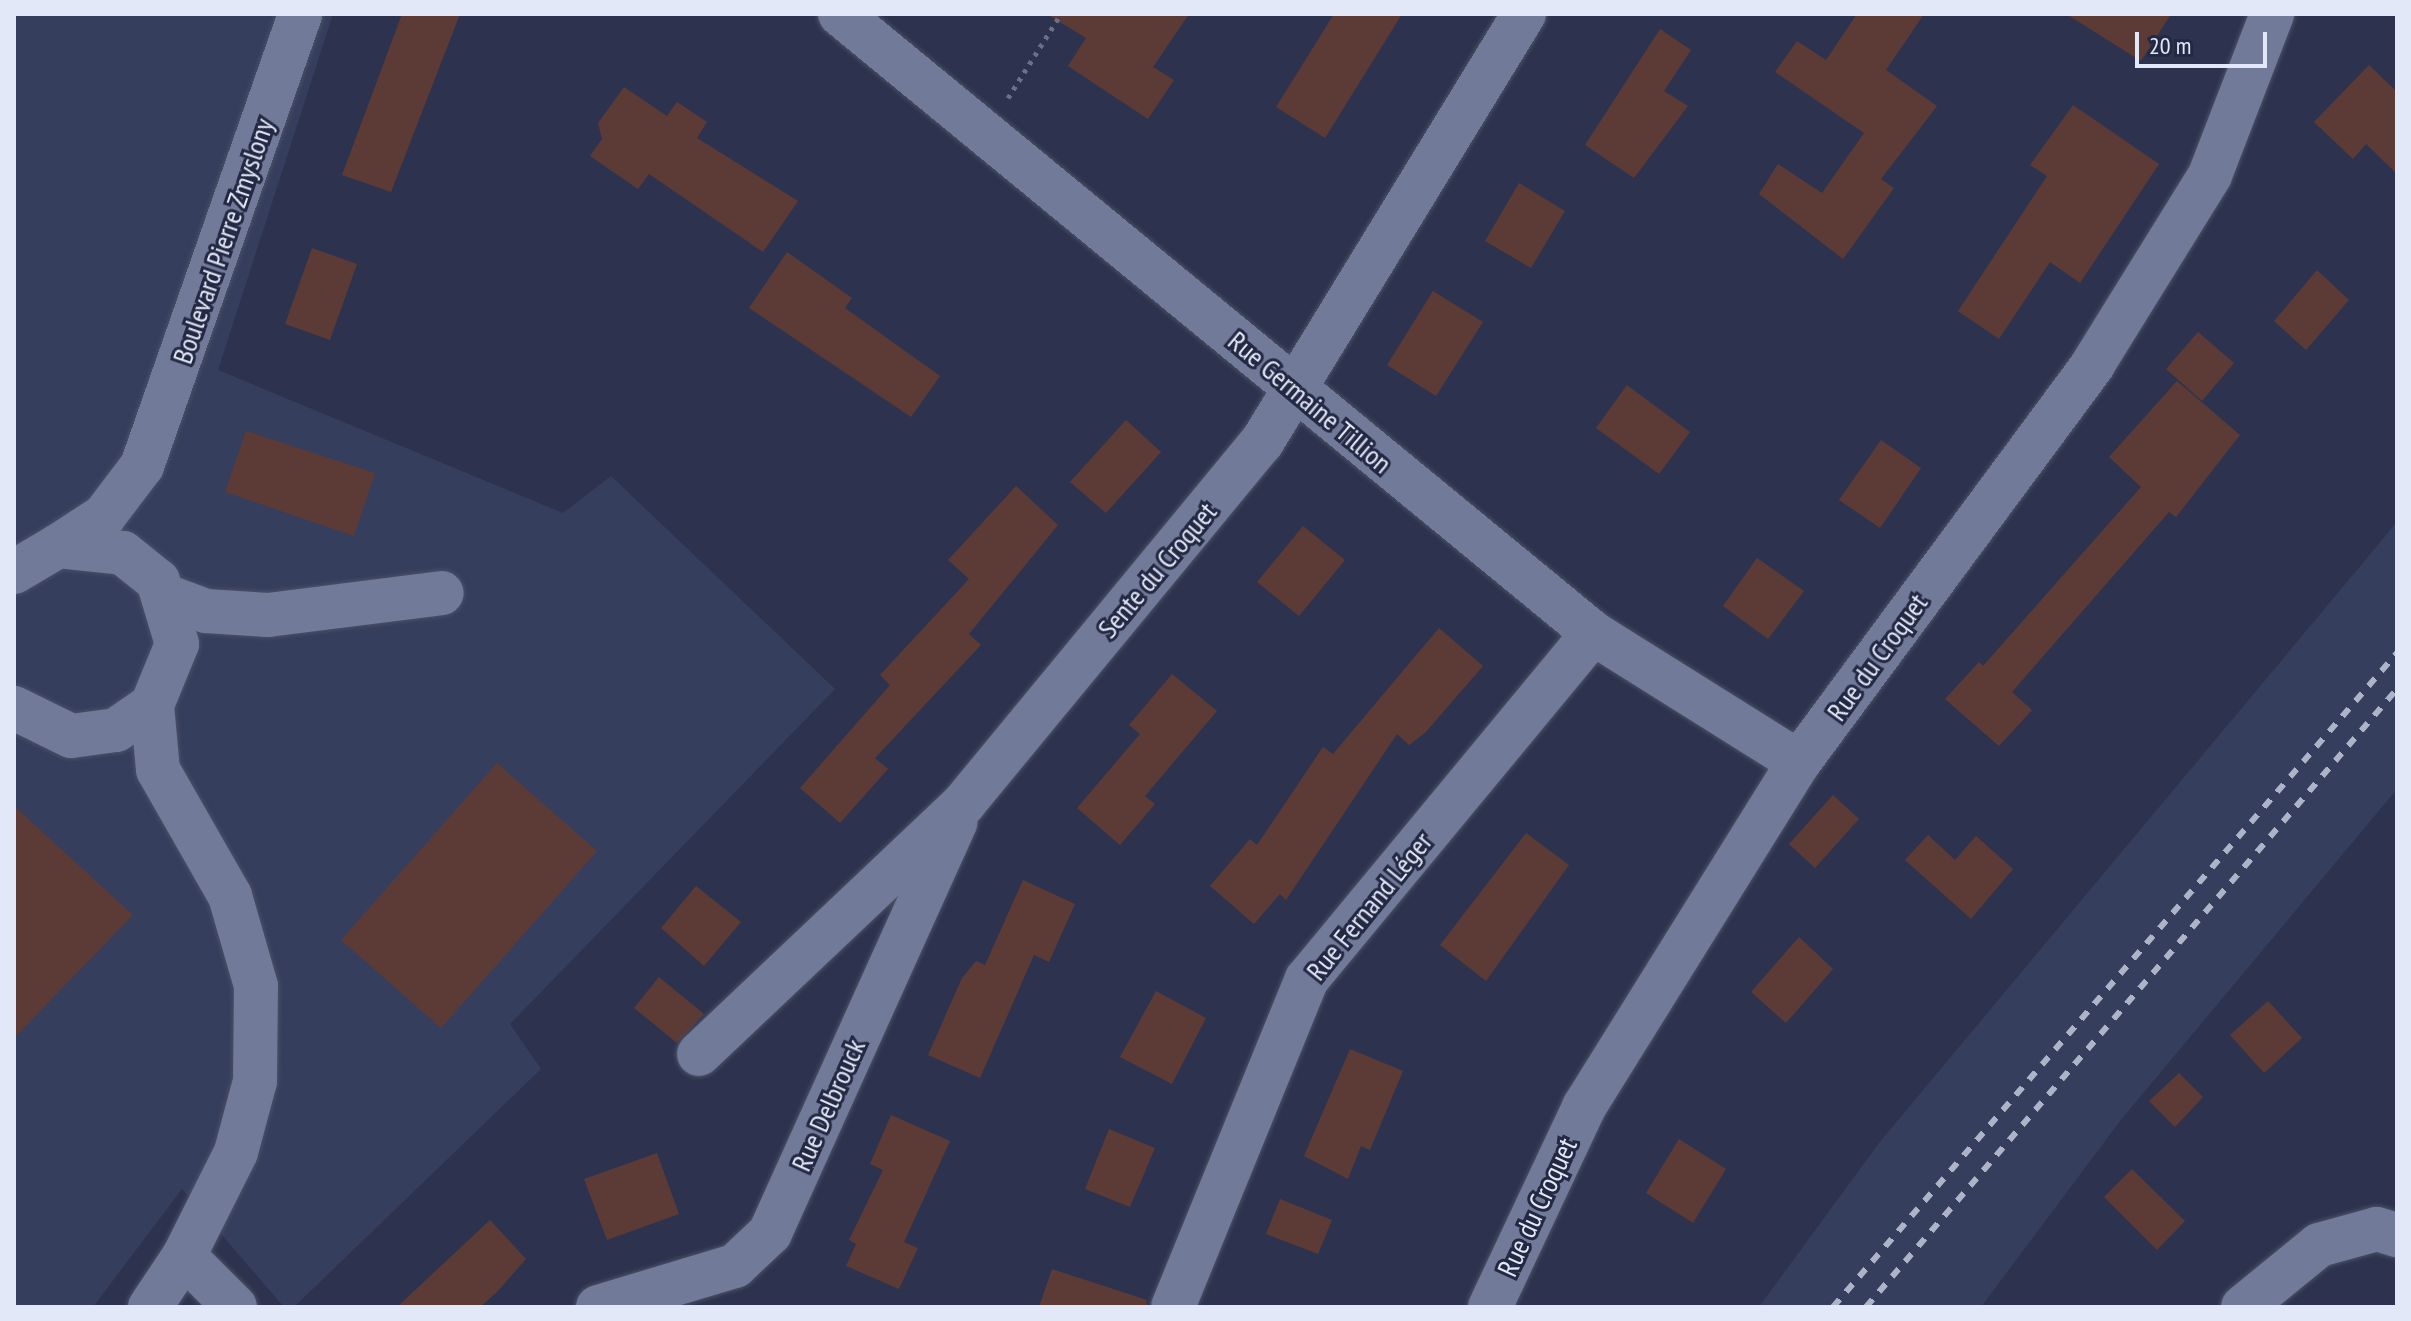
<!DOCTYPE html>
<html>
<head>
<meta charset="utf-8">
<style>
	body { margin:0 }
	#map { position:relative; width:2411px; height:1321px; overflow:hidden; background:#2d334e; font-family:"PT Sans Narrow",sans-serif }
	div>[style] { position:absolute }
	.built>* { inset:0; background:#363e5e }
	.building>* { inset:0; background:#5c3b37 }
	.path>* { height:5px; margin-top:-2.5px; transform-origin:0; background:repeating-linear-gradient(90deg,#6b7088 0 4px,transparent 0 10px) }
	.roads { filter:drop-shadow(0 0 2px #4b5066) drop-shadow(0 0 2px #4b5066) }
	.minor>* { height:44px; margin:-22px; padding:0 22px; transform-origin:22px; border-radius:22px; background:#717a98 }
	.rail>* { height:6px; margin-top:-3px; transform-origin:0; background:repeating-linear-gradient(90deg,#aeb4c8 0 10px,transparent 0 20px) }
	span { translate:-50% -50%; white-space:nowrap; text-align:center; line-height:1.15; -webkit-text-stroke:6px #232943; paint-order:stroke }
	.street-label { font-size:28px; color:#e3e8f9 }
	.frame { position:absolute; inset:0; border:16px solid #e3e8f9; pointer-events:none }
	.scale { position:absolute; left:2135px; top:32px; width:132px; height:36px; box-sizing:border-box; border:4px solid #e3e8f9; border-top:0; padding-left:10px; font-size:24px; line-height:28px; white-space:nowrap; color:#e3e8f9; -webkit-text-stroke:6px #232943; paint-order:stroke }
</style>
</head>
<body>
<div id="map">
	<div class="built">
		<i style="clip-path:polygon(14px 14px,333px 14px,218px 370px,563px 513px,611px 476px,835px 689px,510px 1024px,541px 1069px,294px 1307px,284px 1307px,182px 1189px,93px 1307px,14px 1307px)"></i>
		<i style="clip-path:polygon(2397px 522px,2397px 789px,2120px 1121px,1981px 1307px,1759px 1307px,1879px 1143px)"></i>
	</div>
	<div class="building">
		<i style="clip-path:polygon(402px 14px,460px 14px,391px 192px,342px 175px)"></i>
		<i style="clip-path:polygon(1047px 14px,1189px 14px,1153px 67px,1174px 80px,1148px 119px,1068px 66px,1086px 38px)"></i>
		<i style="clip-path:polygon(1334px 14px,1402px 14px,1325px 138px,1276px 107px)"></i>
		<i style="clip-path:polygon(1857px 14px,1924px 14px,1886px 70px,1937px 106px,1881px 179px,1894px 188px,1843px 259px,1759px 194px,1778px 164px,1822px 193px,1864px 133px,1775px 72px,1797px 41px,1826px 60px)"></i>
		<i style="clip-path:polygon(2066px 14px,2171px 14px,2141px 61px)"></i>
		<i style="clip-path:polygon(1660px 29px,1691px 50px,1664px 91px,1688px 106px,1634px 178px,1585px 145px)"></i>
		<i style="clip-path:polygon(2369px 65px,2397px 92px,2397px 174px,2366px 144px,2353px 159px,2314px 122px)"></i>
		<i style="clip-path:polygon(624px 87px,667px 116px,677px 102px,707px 122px,697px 138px,798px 201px,763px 252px,649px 174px,638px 189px,590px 156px,602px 139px,598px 123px)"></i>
		<i style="clip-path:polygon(2073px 105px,2159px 164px,2080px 283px,2050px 262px,1999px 339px,1958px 311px,2047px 176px,2030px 165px)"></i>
		<i style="clip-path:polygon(1519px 183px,1565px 211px,1531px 268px,1485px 241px)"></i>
		<i style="clip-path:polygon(312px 248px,357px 264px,330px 340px,285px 324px)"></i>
		<i style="clip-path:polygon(787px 252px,852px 298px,845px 308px,940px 376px,911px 417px,749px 308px)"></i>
		<i style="clip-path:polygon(2317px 270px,2349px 300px,2306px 350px,2274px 321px)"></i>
		<i style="clip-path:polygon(1433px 291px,1483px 322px,1436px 396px,1387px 365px)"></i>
		<i style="clip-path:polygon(2198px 332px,2234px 363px,2202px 401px,2166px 369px)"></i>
		<i style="clip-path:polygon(2177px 381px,2240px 435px,2176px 517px,2169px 512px,2012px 692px,2032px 710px,1999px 746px,1945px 699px,1979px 662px,1983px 666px,2141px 487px,2109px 457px)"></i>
		<i style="clip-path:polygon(1627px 385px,1690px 432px,1659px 474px,1596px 428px)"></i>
		<i style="clip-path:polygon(1126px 420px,1161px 452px,1106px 513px,1070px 482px)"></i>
		<i style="clip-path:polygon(246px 431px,375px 473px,354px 536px,225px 492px)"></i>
		<i style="clip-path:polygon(1881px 440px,1921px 468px,1880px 528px,1839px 500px)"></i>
		<i style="clip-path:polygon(1016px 486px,1058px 525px,969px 634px,981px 645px,875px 758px,888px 769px,840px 823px,800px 788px,890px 685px,880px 675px,969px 579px,948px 560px)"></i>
		<i style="clip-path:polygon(1303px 526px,1345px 560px,1299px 616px,1257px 582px)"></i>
		<i style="clip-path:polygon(1757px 558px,1804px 591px,1768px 639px,1723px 606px)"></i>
		<i style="clip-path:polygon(1439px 628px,1483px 666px,1425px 733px,1409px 745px,1397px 734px,1286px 900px,1280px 894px,1254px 924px,1210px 886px,1250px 839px,1257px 845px,1323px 747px,1333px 754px)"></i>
		<i style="clip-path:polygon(1172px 674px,1217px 711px,1145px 796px,1155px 804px,1120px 845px,1077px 808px,1140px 734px,1129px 725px)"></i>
		<i style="clip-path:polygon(497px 763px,597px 851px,441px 1028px,341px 940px)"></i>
		<i style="clip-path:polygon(1833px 795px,1859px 819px,1815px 868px,1789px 844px)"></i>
		<i style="clip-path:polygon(14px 806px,133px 915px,14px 1038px)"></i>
		<i style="clip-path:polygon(1526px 833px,1569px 865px,1486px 981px,1440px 945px)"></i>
		<i style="clip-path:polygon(1928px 835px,1955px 860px,1976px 836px,2013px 869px,1971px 919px,1905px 860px)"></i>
		<i style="clip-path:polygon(1023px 880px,1075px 904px,1049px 962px,1034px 955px,980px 1078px,928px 1055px,962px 978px,976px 961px,985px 965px)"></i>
		<i style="clip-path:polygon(696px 886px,741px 922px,704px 966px,661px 928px)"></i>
		<i style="clip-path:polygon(1799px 937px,1833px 969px,1786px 1023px,1751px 992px)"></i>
		<i style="clip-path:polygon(659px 977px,704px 1014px,677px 1043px,634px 1008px)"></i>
		<i style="clip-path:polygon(1156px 991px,1206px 1018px,1172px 1084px,1120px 1057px)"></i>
		<i style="clip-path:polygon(2268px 1001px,2302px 1038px,2264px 1073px,2230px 1035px)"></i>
		<i style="clip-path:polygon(1350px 1049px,1403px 1071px,1370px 1150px,1361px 1146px,1348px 1179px,1304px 1156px)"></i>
		<i style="clip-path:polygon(2179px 1073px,2203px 1097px,2175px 1127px,2149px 1101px)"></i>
		<i style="clip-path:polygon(891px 1115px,950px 1141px,904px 1242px,918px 1248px,899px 1289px,846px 1266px,856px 1244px,849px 1240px,883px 1170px,870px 1164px)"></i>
		<i style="clip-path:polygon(1109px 1129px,1155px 1148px,1130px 1207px,1085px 1189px)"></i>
		<i style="clip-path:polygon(1679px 1139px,1726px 1169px,1693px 1223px,1646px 1193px)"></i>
		<i style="clip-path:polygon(657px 1153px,679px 1214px,607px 1240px,584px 1179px)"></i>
		<i style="clip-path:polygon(2132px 1169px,2185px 1221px,2157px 1250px,2104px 1197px)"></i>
		<i style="clip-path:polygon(1280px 1199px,1332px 1220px,1318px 1254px,1266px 1234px)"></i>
		<i style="clip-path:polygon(490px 1220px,526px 1259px,497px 1292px,480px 1307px,397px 1307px)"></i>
		<i style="clip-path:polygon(1052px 1269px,1147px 1300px,1146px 1307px,1039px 1307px)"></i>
	</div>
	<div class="path">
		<i style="left:1008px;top:98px;width:99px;rotate:-57.8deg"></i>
	</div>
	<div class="roads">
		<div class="minor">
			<i style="left:840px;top:14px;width:975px;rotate:39.42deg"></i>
			<i style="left:1593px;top:633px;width:243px;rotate:32.1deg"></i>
			<i style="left:58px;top:546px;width:55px;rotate:-33.1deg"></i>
			<i style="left:104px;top:516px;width:63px;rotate:-52.8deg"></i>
			<i style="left:142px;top:466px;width:479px;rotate:-70.7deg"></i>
			<i style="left:14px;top:572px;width:51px;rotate:-30.6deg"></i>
			<i style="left:58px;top:546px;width:65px;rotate:6.1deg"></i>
			<i style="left:123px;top:553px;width:45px;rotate:38.7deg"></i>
			<i style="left:158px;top:581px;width:66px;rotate:73.2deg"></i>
			<i style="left:177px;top:644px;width:66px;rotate:112.3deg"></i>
			<i style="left:152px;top:705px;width:44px;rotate:145.2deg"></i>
			<i style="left:116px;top:730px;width:45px;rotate:172.4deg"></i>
			<i style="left:71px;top:736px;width:64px;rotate:-153.8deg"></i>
			<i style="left:166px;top:596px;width:43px;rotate:20.6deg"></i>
			<i style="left:206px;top:611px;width:62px;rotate:3.7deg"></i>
			<i style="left:268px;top:615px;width:175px;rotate:-7.2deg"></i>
			<i style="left:699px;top:1054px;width:365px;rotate:-43.4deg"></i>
			<i style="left:964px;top:803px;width:468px;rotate:-50.5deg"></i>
			<i style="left:1262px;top:442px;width:502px;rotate:-58.53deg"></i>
			<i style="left:184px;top:1256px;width:72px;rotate:45deg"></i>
			<i style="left:150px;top:1307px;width:61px;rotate:-56.3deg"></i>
			<i style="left:184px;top:1256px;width:116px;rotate:-63.4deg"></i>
			<i style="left:236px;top:1152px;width:73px;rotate:-75deg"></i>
			<i style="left:255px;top:1081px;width:95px;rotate:-89.4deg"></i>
			<i style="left:256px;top:986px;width:94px;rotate:-106.1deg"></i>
			<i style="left:230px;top:896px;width:145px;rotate:-119.7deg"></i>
			<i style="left:158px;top:770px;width:65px;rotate:-95.3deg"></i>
			<i style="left:598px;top:1307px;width:143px;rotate:-16.7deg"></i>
			<i style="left:735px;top:1266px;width:48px;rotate:-43.3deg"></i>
			<i style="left:770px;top:1233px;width:451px;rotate:-65.7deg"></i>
			<i style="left:1173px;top:1307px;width:354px;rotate:-67.8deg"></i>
			<i style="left:1307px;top:979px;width:449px;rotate:-50.4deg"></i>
			<i style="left:1490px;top:1307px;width:221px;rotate:-64.8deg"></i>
			<i style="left:1584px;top:1107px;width:407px;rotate:-58.1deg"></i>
			<i style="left:1799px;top:762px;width:495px;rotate:-53.5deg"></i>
			<i style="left:2093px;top:364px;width:222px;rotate:-58.2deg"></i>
			<i style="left:2210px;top:175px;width:173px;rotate:-68.9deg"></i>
			<i style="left:2243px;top:1307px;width:98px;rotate:-39.2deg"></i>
			<i style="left:2319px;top:1245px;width:60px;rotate:-15.4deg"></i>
			<i style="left:2377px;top:1229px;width:21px;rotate:17deg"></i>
		</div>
	</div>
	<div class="rail">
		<i style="left:1833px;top:1307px;width:864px;rotate:-49.23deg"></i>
		<i style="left:1866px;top:1307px;width:815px;rotate:-49.33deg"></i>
	</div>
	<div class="street-label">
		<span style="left:223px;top:241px;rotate:-71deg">Boulevard Pierre Zmyslony</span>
		<span style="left:1310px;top:402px;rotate:40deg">Rue Germaine Tillion</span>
		<span style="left:1157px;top:570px;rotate:-50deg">Sente du Croquet</span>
		<span style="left:1877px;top:657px;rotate:-54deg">Rue du Croquet</span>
		<span style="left:1369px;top:906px;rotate:-51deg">Rue Fernand Léger</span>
		<span style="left:828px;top:1105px;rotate:-66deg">Rue Delbrouck</span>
		<span style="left:1537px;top:1207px;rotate:-65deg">Rue du Croquet</span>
	</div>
	<div class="frame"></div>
	<div class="scale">20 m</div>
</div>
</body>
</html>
